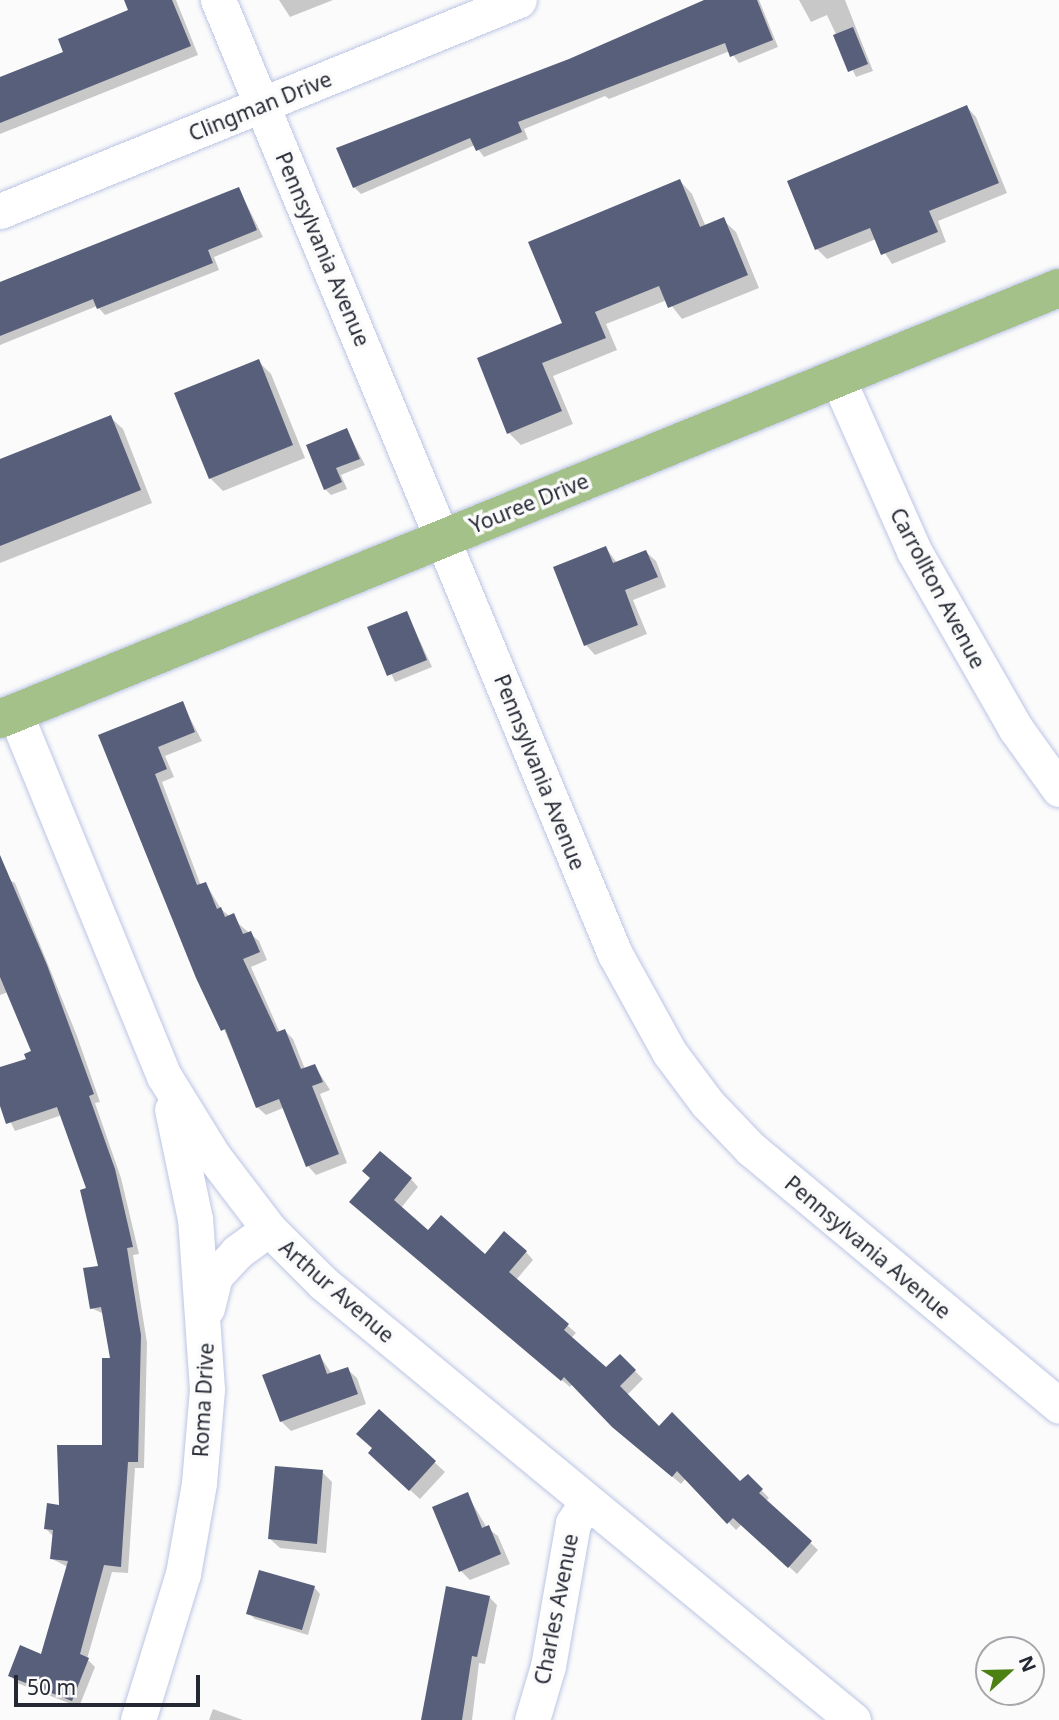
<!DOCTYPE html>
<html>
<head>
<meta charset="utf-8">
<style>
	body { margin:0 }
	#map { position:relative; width:1059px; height:1720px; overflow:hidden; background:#fbfbfb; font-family:"Noto Sans",sans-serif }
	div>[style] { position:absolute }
	.shadow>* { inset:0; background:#0003 }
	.building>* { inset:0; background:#575f7a }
	.roads { filter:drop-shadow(0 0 2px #bcc5e4) drop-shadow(0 0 2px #bcc5e4) }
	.minor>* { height:35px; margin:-17.5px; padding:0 17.5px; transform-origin:17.5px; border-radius:17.5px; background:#fff }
	.major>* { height:38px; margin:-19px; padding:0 19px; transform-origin:19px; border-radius:19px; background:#a3c189 }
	span { translate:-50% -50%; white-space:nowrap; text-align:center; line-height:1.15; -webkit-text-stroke:7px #fbfbfb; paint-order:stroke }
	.street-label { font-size:21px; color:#242833 }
	.north { position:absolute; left:975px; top:1636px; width:70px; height:70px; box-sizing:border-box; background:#fbfbfb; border:2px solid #a5a7ab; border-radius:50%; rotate:68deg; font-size:19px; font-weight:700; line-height:28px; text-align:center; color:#242833 }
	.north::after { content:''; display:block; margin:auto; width:24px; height:32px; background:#4e8114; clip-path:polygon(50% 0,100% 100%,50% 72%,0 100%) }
	.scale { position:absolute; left:14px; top:1675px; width:186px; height:32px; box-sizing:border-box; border:4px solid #242833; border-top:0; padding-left:9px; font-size:21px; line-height:24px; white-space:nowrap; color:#242833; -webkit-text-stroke:5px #fbfbfb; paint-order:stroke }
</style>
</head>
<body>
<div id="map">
	<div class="shadow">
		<i style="clip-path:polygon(126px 0,176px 0,198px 55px,0 134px,0 77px,66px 53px,130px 11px)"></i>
		<i style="clip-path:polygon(279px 0,333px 0,290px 17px)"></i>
		<i style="clip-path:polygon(711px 0,759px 0,778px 47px,739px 63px,730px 51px,609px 99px,605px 96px,524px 129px,528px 139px,484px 157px,475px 145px,361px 194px,354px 187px,570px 60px)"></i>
		<i style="clip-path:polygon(799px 0,845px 0,873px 71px,856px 77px,827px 15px,811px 22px)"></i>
		<i style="clip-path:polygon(967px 107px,976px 117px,1007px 193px,938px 221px,946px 242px,892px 264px,876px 239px,827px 259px,817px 249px)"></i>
		<i style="clip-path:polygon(680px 181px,692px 194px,706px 227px,723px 220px,736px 232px,759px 288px,682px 319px,667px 300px,606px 324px,617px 350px,553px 376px,573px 424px,521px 445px,509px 433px,479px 359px,564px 324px)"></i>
		<i style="clip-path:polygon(239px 189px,263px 237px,214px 257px,219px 270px,105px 315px,97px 306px,0 345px,0 282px)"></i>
		<i style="clip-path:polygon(258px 361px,271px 374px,305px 458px,223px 491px,210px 478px)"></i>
		<i style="clip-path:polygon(110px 417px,123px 429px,152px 503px,0 563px,0 461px)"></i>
		<i style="clip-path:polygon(347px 430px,365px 465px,341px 475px,347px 489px,331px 495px,325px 489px)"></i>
		<i style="clip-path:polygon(606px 548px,617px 563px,646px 552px,656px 561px,666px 587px,633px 600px,647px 634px,595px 655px,586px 645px)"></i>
		<i style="clip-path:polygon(407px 613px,432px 667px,395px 682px,370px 628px)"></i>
		<i style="clip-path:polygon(182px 703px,202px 741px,165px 756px,174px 777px,162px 782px,201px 886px,206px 884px,221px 909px,259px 941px,267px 960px,251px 967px,280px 1033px,285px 1031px,293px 1039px,305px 1069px,315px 1066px,330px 1090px,320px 1094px,347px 1163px,316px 1175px,308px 1166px,283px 1108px,266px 1115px,257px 1107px,100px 736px)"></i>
		<i style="clip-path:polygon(0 875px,15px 883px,77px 1036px,100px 1102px,95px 1103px,121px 1178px,139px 1254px,133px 1255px,147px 1343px,144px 1468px,135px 1468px,128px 1573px,112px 1572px,87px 1659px,95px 1667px,79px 1707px,17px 1683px,10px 1675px,42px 1656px,68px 1567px,52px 1559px,54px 1537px,46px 1529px,103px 1446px,112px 1360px,104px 1314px,91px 1308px,100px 1267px,89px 1190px,62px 1115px,15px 1131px,0 1101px,0 1069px,28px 1060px,34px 1052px,8px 992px,0 995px)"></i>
		<i style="clip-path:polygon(411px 1179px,418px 1187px,401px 1208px,428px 1232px,485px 1257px,526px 1252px,533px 1260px,516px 1280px,576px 1333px,571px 1338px,606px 1370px,628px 1364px,643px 1379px,627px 1395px,659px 1429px,740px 1483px,748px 1476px,769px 1498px,766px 1501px,818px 1550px,797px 1574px,742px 1524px,736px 1530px,686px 1478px,681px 1484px,623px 1435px,573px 1383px,570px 1387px,359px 1210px)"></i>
		<i style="clip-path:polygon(320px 1356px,332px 1374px,347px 1369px,357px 1378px,366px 1404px,291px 1431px,281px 1421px)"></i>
		<i style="clip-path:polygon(379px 1411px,445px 1472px,420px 1499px,380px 1463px,374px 1449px)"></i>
		<i style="clip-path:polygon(322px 1472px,332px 1482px,326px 1553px,280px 1548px,270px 1539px)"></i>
		<i style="clip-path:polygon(467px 1494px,487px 1528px,498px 1536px,510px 1564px,470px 1580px,461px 1571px)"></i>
		<i style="clip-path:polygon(314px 1587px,320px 1594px,308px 1635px,255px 1619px,248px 1613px)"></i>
		<i style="clip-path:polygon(489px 1597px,497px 1605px,485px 1664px,479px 1663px,472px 1720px,423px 1720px)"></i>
		<i style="clip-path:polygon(213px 1709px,243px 1720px,209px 1720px)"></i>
	</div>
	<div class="building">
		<i style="clip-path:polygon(124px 0,172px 0,191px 46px,0 123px,0 77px,63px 52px,58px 39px,128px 10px)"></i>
		<i style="clip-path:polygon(704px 0,757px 0,773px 40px,730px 57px,725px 43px,518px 122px,522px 132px,476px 151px,470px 138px,353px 188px,336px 148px,569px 59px)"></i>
		<i style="clip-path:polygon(853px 27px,868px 64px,848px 72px,833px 35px)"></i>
		<i style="clip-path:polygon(967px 105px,999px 183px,929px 211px,938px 232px,881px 255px,870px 228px,815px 250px,787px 181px)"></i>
		<i style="clip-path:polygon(680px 179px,700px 227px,724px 217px,748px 275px,668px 308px,659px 286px,595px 312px,606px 338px,542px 363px,562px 411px,507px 434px,477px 358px,562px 323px,528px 242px)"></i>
		<i style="clip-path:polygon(239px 187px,257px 230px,208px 250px,213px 263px,97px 309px,93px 299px,0 336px,0 282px)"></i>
		<i style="clip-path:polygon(259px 359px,293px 445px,209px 479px,174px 393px)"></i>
		<i style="clip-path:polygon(111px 415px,141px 490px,0 546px,0 459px)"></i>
		<i style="clip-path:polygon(347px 428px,360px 459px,336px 468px,342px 482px,324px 490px,306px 445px)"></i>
		<i style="clip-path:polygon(606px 546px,613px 563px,646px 550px,658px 577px,625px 590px,638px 625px,584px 646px,553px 567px)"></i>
		<i style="clip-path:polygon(407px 611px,427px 660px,387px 676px,367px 627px)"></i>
		<i style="clip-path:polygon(183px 701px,195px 732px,158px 747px,167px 769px,155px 774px,197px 885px,206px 882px,217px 909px,221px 907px,225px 917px,234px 913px,243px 934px,251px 931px,260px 952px,243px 959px,277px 1032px,285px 1029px,301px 1069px,315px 1064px,323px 1082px,312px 1086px,339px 1154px,306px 1167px,279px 1099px,256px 1108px,225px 1029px,221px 1031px,196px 978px,98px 735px)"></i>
		<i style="clip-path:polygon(0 855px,47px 965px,94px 1094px,89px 1096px,115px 1169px,133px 1247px,127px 1248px,141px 1335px,138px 1462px,128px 1462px,121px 1567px,104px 1565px,80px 1654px,89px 1658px,72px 1701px,8px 1676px,20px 1645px,41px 1654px,68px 1561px,50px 1559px,53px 1530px,44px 1529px,47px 1503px,59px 1505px,57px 1445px,102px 1445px,102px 1358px,110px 1358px,101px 1307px,90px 1309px,83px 1268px,98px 1266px,80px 1190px,86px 1188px,57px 1107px,6px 1124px,0 1106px,0 1067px,26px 1059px,24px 1054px,31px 1051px,0 977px)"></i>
		<i style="clip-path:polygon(380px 1151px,412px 1178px,394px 1200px,428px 1230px,441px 1215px,485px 1254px,504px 1231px,527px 1251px,509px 1272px,569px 1324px,564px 1330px,606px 1367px,620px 1354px,636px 1370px,620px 1386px,659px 1426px,672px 1412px,740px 1481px,748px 1474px,763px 1489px,759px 1493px,812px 1541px,788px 1568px,733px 1518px,727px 1524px,677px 1471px,672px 1477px,612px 1427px,564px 1377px,561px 1381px,349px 1202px,370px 1178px,362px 1171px)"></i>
		<i style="clip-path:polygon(320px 1354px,327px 1374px,348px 1367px,358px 1394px,280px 1422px,262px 1375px)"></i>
		<i style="clip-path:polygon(379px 1409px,436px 1461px,409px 1491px,368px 1453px,372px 1448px,356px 1434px)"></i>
		<i style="clip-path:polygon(275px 1466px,323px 1470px,317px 1544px,268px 1539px)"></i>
		<i style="clip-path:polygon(468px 1492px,482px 1528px,489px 1525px,501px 1554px,459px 1572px,432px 1507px)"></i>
		<i style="clip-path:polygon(259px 1570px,315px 1586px,302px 1630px,246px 1614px)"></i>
		<i style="clip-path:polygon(446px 1586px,490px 1596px,477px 1657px,472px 1656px,462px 1720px,421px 1720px)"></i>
	</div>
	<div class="roads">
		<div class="minor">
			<i style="left:218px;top:0;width:1033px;rotate:67.41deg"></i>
			<i style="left:615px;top:954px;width:112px;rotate:61.1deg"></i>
			<i style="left:669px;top:1052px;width:64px;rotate:53.3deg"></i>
			<i style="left:707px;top:1103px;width:64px;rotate:46.3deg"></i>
			<i style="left:751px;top:1149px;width:401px;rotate:39.8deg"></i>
			<i style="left:0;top:211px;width:560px;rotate:-22.12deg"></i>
			<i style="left:837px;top:377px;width:190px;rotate:66.1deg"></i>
			<i style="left:914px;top:551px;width:205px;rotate:60.2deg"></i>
			<i style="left:1016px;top:729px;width:74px;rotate:54.4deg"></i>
			<i style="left:15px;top:713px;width:392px;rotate:67.7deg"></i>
			<i style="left:164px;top:1076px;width:95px;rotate:58.3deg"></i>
			<i style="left:214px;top:1157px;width:91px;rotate:52.6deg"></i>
			<i style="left:269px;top:1229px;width:76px;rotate:45deg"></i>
			<i style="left:323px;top:1283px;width:687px;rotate:39.51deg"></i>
			<i style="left:207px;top:1308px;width:33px;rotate:-76deg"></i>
			<i style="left:215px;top:1276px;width:33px;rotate:-47deg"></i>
			<i style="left:237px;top:1252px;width:39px;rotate:-36deg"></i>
			<i style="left:138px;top:1720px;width:153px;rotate:-72.9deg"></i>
			<i style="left:183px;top:1574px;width:92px;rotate:-80deg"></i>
			<i style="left:199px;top:1483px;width:94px;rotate:-85.1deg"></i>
			<i style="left:207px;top:1389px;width:170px;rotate:-94deg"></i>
			<i style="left:195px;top:1219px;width:112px;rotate:-101.8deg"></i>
			<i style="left:532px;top:1720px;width:56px;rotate:-73.5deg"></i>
			<i style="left:548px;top:1666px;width:145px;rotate:-80.1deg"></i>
			<i style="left:573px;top:1523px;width:25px;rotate:-56deg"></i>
		</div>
		<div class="major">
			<i style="left:0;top:719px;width:1143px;rotate:-22.15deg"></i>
		</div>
	</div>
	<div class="street-label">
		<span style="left:260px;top:106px;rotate:-22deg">Clingman Drive</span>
		<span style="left:323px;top:249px;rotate:67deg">Pennsylvania Avenue</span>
		<span style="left:529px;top:503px;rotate:-22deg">Youree Drive</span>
		<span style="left:938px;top:588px;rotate:62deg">Carrollton Avenue</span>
		<span style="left:540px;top:772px;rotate:68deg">Pennsylvania Avenue</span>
		<span style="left:868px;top:1247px;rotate:40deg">Pennsylvania Avenue</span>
		<span style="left:337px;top:1291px;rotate:41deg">Arthur Avenue</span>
		<span style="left:203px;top:1400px;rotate:-87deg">Roma Drive</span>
		<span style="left:556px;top:1609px;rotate:-79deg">Charles Avenue</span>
	</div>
	<div class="north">N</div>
	<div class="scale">50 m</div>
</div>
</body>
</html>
